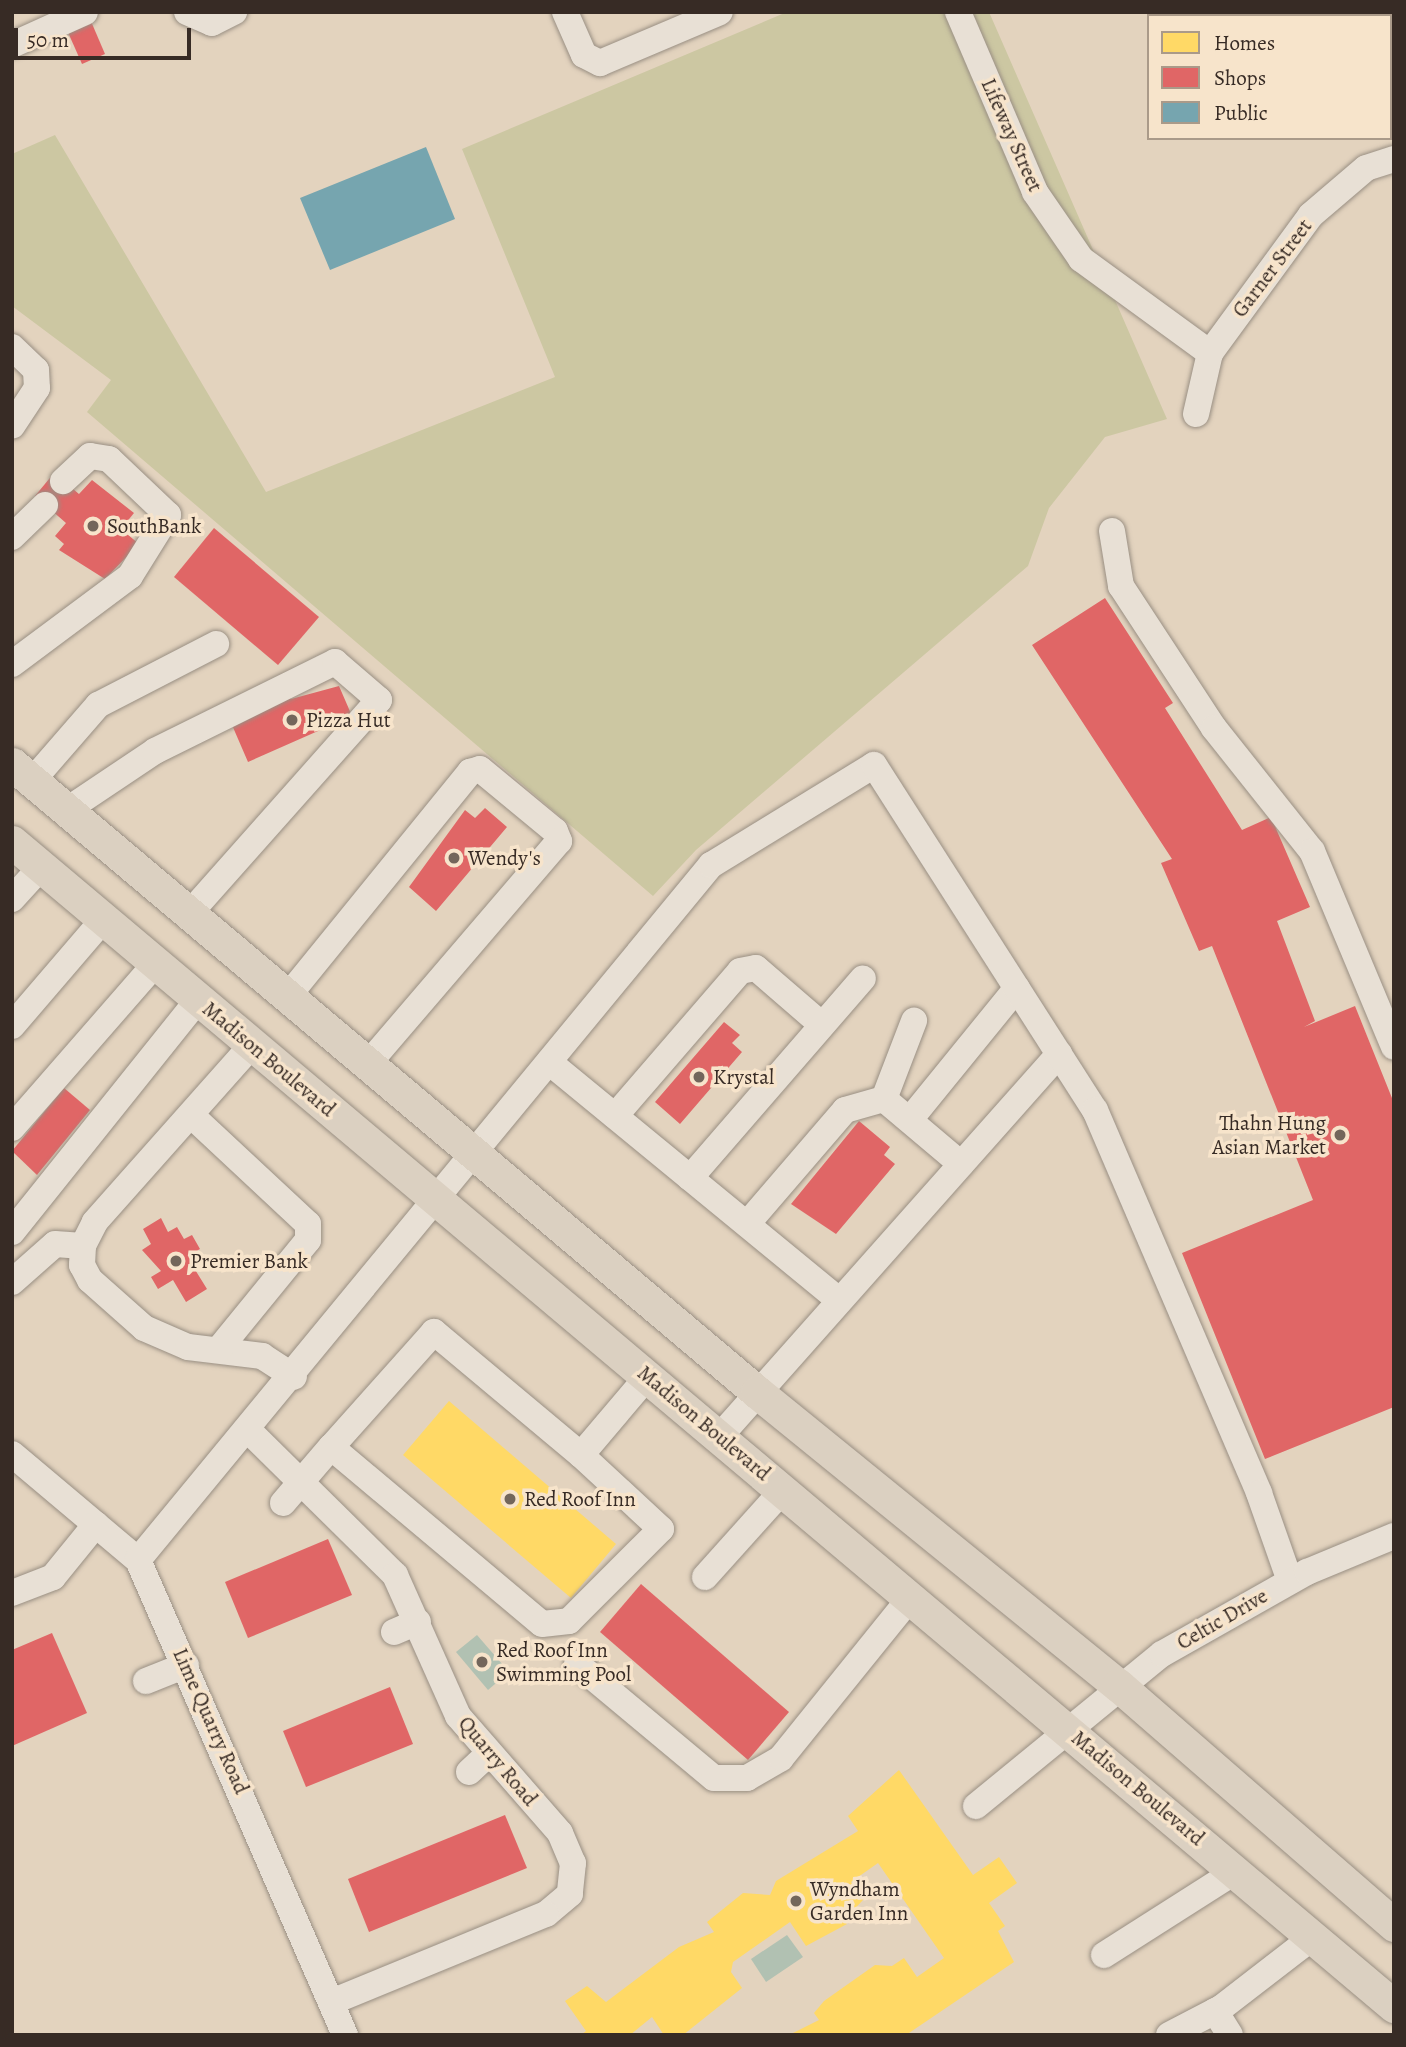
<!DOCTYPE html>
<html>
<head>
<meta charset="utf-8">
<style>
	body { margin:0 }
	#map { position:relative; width:1406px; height:2047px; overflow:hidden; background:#e3d3be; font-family:Alegreya,serif }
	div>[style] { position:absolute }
	.green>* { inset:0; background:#ccc7a2 }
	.water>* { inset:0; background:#b1c1b2 }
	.homes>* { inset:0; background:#ffd966 }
	.shops>* { inset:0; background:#e06666 }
	.public>* { inset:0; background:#76a5af }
	.roads { filter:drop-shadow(0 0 2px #998f83) drop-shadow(0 0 2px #998f83) }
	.minor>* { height:26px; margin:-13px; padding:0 13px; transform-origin:13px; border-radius:13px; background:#e8e0d5 }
	.major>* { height:33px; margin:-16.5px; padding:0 16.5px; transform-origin:16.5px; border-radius:16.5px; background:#dbd0c1 }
	.dots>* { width:19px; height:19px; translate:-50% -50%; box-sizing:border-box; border:4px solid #f7e4cb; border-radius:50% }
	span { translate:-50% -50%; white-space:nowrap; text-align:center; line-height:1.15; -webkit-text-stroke:7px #f7e4cb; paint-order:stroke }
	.street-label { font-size:21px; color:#372b25 }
	.poi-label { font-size:21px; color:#372b25 }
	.left { translate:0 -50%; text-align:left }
	.right { translate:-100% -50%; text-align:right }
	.frame { position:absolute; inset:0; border:14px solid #372b25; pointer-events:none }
	.legend { position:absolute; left:1147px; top:14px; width:245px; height:126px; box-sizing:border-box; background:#f7e4cb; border:2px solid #aa9a89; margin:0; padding:9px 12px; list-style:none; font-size:21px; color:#372b25 }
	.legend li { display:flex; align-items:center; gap:14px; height:35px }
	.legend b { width:35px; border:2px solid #aa9a89 }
	.scale { position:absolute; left:14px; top:28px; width:177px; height:32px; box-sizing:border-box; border:4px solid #372b25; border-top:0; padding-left:9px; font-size:21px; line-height:24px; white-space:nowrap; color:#372b25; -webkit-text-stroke:5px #f7e4cb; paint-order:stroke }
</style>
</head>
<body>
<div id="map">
	<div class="green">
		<i style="clip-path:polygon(787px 12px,989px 12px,1167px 419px,1105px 437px,1049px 508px,1028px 566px,696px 850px,653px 896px,87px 412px,111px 380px,12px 306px,12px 154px,55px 135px,266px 492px,555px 377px,462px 149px)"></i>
	</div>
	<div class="water">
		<i style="clip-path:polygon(477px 1635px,509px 1672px,488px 1690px,456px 1652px)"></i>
		<i style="clip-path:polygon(787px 1935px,803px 1957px,766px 1982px,751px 1959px)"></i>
	</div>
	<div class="homes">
		<i style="clip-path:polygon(449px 1401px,616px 1544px,571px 1598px,403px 1455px)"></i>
		<i style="clip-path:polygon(899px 1770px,973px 1875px,999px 1857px,1017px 1883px,989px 1903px,1005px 1926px,998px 1931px,1014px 1962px,906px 2035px,789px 2035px,819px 2020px,814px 2013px,824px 2001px,875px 1965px,892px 1966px,904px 1958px,917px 1977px,944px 1958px,878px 1863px,851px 1882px,863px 1900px,844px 1920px,847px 1924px,806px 1946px,790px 1922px,733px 1962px,731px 1972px,742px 1988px,683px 2035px,664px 2035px,652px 2017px,630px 2035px,581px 2035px,586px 2031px,565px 2001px,587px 1986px,606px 2002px,679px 1947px,714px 1932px,707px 1922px,743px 1893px,770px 1895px,776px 1881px,858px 1831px,848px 1816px)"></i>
	</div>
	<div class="shops">
		<i style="clip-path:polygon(59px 12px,87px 12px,105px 54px,82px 64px)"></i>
		<i style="clip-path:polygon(1295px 12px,1343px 12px,1348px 16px,1293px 16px)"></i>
		<i style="clip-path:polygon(54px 473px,79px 494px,92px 480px,134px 513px,121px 529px,139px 544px,105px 579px,59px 550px,64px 544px,55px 536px,66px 523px,35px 496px)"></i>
		<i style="clip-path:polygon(214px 528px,319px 617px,278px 665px,174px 577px)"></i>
		<i style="clip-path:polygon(1105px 598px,1173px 703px,1165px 708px,1242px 830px,1271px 817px,1310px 907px,1277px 921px,1315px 1021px,1304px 1027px,1355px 1006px,1394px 1103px,1394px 1407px,1265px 1459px,1182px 1253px,1313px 1200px,1212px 946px,1199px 951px,1161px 863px,1172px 859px,1032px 645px)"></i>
		<i style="clip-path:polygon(339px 686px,352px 716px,248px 762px,232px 725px,289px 693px,291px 699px)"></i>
		<i style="clip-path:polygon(485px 808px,507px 827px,436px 911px,409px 887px,465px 810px,475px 818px)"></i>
		<i style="clip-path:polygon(724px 1022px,740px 1035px,732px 1043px,742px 1052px,680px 1124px,655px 1102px)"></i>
		<i style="clip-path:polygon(64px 1088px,90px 1110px,37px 1175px,12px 1151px)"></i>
		<i style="clip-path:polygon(859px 1121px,890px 1147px,884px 1155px,895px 1164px,836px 1234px,791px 1204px)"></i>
		<i style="clip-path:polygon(161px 1218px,168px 1232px,177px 1227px,184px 1239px,192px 1235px,200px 1249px,193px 1253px,200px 1265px,194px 1268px,207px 1289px,186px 1302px,173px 1280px,158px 1289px,151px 1277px,161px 1271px,142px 1250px,151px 1244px,143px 1229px)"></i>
		<i style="clip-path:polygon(328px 1539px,352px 1595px,248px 1638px,225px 1582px)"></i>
		<i style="clip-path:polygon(641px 1584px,789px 1712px,748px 1760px,600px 1632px)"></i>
		<i style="clip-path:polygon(52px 1633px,87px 1713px,12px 1746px,12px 1650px)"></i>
		<i style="clip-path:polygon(390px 1687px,413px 1744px,306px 1787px,283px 1731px)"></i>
		<i style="clip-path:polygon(505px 1815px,527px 1868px,369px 1932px,348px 1879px)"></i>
	</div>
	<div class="public">
		<i style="clip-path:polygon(426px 147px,455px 219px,330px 270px,300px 198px)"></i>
	</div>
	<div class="roads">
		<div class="minor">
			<i style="left:187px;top:12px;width:27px;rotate:24deg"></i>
			<i style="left:212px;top:23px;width:25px;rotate:-27deg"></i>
			<i style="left:565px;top:12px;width:47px;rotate:66.2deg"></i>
			<i style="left:584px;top:55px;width:18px;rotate:27deg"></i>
			<i style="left:600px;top:63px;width:130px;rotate:-23deg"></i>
			<i style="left:958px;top:12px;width:196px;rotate:66.8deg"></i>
			<i style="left:1035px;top:192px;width:81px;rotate:55.5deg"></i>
			<i style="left:1081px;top:259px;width:160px;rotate:36.1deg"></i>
			<i style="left:1257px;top:16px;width:4px;rotate:-63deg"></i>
			<i style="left:12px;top:45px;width:80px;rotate:-24.3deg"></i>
			<i style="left:12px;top:347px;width:33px;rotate:44deg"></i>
			<i style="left:36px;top:370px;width:18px;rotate:87deg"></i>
			<i style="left:37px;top:388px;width:45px;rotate:123.3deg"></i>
			<i style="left:1196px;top:414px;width:63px;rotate:-77.1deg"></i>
			<i style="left:1210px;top:353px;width:171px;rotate:-53.8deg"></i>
			<i style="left:1311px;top:215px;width:72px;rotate:-40.5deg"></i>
			<i style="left:1366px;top:168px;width:29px;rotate:-18deg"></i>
			<i style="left:1112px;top:531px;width:56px;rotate:80.7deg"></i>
			<i style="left:1121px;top:586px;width:170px;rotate:56.8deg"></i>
			<i style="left:1214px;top:728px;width:157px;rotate:51.5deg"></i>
			<i style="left:1312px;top:851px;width:212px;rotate:67.3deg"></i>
			<i style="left:12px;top:537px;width:46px;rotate:-44.1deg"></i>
			<i style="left:12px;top:664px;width:147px;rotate:-36.7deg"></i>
			<i style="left:130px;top:576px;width:72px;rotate:-58.1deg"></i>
			<i style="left:168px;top:515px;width:81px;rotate:-136.5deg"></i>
			<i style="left:109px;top:459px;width:19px;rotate:-171deg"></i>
			<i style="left:90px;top:456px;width:37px;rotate:137deg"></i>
			<i style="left:32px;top:781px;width:101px;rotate:-49deg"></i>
			<i style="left:98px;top:705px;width:133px;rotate:-27.3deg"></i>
			<i style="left:67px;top:810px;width:106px;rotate:-33.8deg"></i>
			<i style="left:155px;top:751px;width:201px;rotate:-26.3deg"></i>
			<i style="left:335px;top:662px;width:58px;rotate:40.8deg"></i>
			<i style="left:379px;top:700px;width:283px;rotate:131.6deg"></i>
			<i style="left:12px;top:899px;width:43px;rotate:-47.8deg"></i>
			<i style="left:288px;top:996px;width:289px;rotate:-50.9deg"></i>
			<i style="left:470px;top:772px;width:10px;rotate:-17deg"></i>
			<i style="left:480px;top:769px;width:97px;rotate:39.6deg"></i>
			<i style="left:555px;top:831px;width:11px;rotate:68deg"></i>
			<i style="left:559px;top:841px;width:294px;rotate:130.6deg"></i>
			<i style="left:12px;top:1026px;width:140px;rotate:-49.4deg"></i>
			<i style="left:252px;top:1045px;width:237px;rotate:131.6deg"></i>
			<i style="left:95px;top:1222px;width:27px;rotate:117deg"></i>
			<i style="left:83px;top:1246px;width:19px;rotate:93deg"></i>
			<i style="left:82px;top:1265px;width:17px;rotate:62deg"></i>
			<i style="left:90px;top:1280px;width:72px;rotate:41.6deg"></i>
			<i style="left:144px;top:1328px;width:48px;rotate:23.4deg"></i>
			<i style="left:188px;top:1347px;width:75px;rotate:6.9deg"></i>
			<i style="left:262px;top:1356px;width:38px;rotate:33deg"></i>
			<i style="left:549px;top:1062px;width:375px;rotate:39.4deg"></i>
			<i style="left:884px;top:1099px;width:84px;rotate:-69deg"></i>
			<i style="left:191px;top:1115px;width:160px;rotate:43deg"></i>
			<i style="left:308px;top:1224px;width:16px;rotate:90deg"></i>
			<i style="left:308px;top:1240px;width:141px;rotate:129.2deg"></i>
			<i style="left:615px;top:1116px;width:191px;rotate:-49.2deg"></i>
			<i style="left:740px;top:971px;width:16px;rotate:-11deg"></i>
			<i style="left:756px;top:968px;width:87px;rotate:40.8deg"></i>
			<i style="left:912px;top:1117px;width:166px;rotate:-50.9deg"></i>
			<i style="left:12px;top:1128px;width:218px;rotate:-48.9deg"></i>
			<i style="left:690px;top:1178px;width:264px;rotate:-49.1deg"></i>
			<i style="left:747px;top:1224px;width:150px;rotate:-49.3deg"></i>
			<i style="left:845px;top:1110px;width:41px;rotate:-15.8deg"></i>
			<i style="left:884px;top:1099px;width:101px;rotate:40.2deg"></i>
			<i style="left:12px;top:1232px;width:297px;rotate:-51.3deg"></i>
			<i style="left:12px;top:1282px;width:57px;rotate:-41.5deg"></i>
			<i style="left:55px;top:1244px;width:28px;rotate:4deg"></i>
			<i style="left:247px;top:1429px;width:208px;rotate:44.6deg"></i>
			<i style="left:395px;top:1575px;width:154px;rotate:65.9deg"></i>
			<i style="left:458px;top:1716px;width:155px;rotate:48.9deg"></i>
			<i style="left:560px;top:1833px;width:33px;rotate:67deg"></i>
			<i style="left:573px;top:1863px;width:31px;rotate:96deg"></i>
			<i style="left:570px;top:1894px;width:31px;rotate:140deg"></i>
			<i style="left:546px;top:1914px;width:232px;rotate:157.7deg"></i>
			<i style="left:720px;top:1436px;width:511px;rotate:-48.41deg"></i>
			<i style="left:12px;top:1454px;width:165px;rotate:40.1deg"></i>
			<i style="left:138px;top:1560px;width:518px;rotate:66.45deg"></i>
			<i style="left:581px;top:1455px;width:192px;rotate:-140.1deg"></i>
			<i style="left:434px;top:1332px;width:154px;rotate:131.8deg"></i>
			<i style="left:331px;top:1447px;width:275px;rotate:40deg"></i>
			<i style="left:542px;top:1624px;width:27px;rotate:-6deg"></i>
			<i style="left:569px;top:1621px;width:130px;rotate:-45deg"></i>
			<i style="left:661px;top:1529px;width:109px;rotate:-137.2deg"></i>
			<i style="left:581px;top:1455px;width:104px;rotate:-49.7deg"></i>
			<i style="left:283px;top:1503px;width:74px;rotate:-49.4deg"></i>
			<i style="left:138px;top:1560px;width:901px;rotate:-50.5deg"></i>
			<i style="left:711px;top:865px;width:191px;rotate:-31.5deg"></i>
			<i style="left:874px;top:765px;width:410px;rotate:57.4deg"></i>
			<i style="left:1095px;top:1110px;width:417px;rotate:66.8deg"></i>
			<i style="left:1259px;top:1493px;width:93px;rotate:70.6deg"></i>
			<i style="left:705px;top:1577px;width:117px;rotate:-48.1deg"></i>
			<i style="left:12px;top:1593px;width:44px;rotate:-21.3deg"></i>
			<i style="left:53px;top:1577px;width:68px;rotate:-50.9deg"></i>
			<i style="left:394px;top:1632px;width:26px;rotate:-23deg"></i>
			<i style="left:577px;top:1664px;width:178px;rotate:39.8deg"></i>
			<i style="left:714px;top:1778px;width:33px"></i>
			<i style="left:747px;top:1778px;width:39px;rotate:-30deg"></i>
			<i style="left:781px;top:1758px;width:207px;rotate:-51.1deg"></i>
			<i style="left:146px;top:1681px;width:43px;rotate:-21.8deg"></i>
			<i style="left:469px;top:1772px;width:26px;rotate:-43deg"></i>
			<i style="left:976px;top:1806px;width:240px;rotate:-39.3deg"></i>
			<i style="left:1162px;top:1654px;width:167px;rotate:-29.5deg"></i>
			<i style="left:1307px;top:1572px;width:94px;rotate:-22.5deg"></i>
			<i style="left:1104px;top:1955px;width:156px;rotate:-32.5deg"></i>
			<i style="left:1215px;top:2011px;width:28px;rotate:58deg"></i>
			<i style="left:1169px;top:2035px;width:59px;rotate:-27.4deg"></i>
			<i style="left:1221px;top:2008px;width:118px;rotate:-37.7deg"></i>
		</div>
		<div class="major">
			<i style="left:12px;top:764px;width:974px;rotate:40.13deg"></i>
			<i style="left:757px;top:1392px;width:465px;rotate:39.1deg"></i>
			<i style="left:1118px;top:1685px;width:366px;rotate:41deg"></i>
			<i style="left:12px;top:842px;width:1807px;rotate:40.11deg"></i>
		</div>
	</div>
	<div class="dots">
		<i style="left:93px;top:526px;background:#73665b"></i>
		<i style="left:292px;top:720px;background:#73665b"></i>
		<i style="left:454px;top:858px;background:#73665b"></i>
		<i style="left:699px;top:1077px;background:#73665b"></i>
		<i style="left:1340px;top:1135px;background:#73665b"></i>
		<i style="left:176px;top:1261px;background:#73665b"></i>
		<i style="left:510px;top:1499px;background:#73665b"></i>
		<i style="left:482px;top:1662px;background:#73665b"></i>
		<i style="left:796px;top:1901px;background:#73665b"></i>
	</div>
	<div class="street-label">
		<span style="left:1012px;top:135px;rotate:66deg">Lifeway Street</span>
		<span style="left:1272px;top:268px;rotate:-53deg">Garner Street</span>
		<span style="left:269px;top:1059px;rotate:40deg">Madison Boulevard</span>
		<span style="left:704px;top:1423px;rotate:40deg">Madison Boulevard</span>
		<span style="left:1222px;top:1619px;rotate:-30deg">Celtic Drive</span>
		<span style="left:211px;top:1721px;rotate:66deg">Lime Quarry Road</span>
		<span style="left:498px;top:1761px;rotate:50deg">Quarry Road</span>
		<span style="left:1138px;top:1788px;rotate:40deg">Madison Boulevard</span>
	</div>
	<div class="poi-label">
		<span class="left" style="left:107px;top:526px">SouthBank</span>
		<span class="left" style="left:306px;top:720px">Pizza Hut</span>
		<span class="left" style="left:468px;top:858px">Wendy's</span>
		<span class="left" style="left:713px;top:1077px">Krystal</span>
		<span class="right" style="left:1326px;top:1135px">Thahn Hung<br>Asian Market</span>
		<span class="left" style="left:190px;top:1261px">Premier Bank</span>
		<span class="left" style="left:524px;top:1499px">Red Roof Inn</span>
		<span class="left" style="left:496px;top:1662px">Red Roof Inn<br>Swimming Pool</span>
		<span class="left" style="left:810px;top:1901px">Wyndham<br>Garden Inn</span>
	</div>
	<div class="frame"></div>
	<ul class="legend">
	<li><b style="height:19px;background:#ffd966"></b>Homes</li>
	<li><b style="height:19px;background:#e06666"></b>Shops</li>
	<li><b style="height:19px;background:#76a5af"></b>Public</li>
	</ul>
	<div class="scale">50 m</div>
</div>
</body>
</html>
